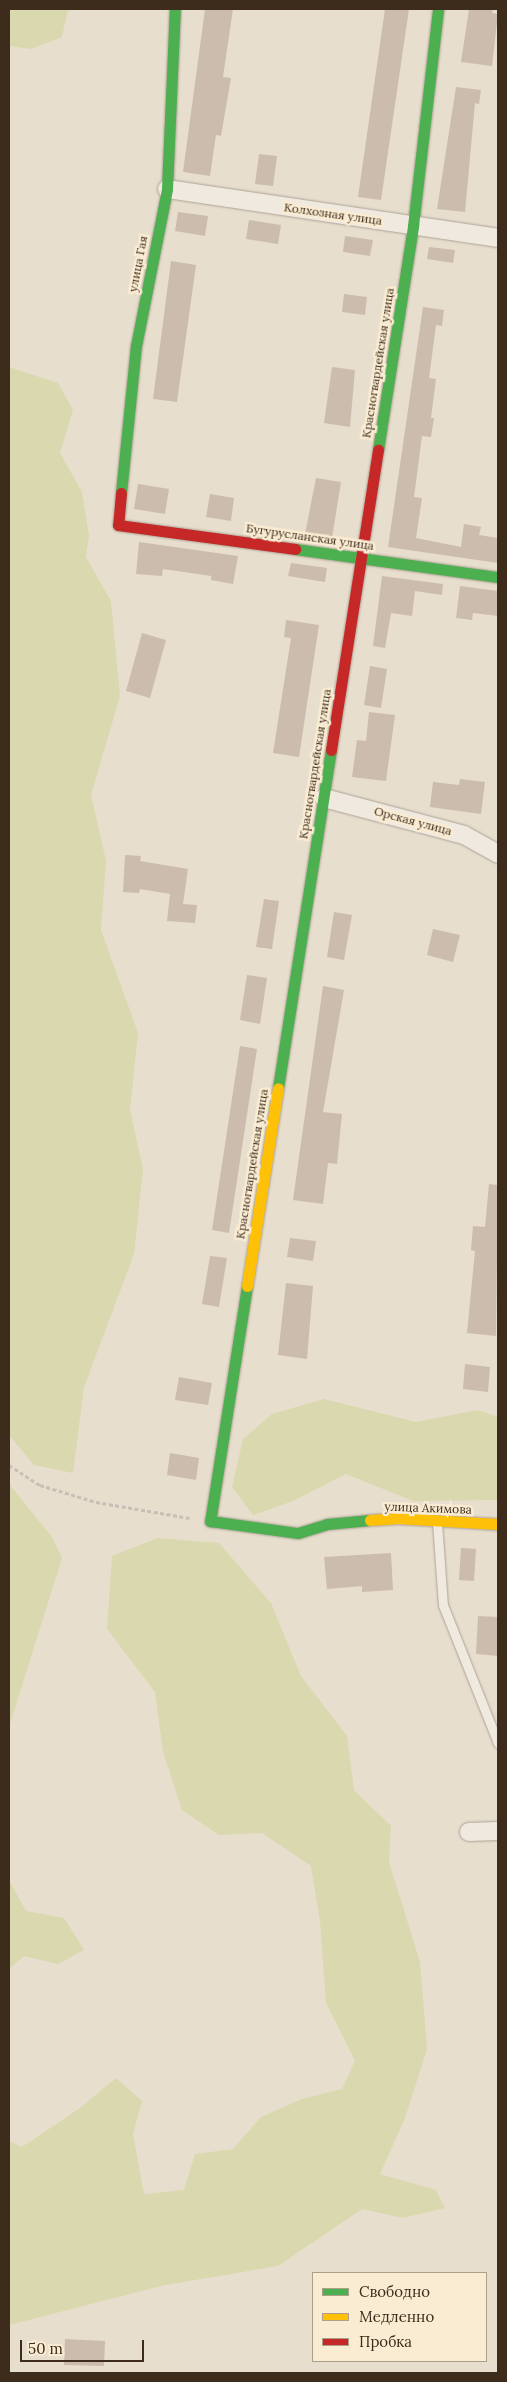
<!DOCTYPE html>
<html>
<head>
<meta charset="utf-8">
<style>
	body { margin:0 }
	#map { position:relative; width:507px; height:2382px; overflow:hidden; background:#e8decd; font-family:Lora,serif }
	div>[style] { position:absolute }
	.green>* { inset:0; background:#dad8ae }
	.building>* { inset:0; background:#ccbcad }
	.path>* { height:3px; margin-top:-1.5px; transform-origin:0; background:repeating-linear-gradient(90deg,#c8c0b6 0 4px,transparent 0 6.5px) }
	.roads { filter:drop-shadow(0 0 1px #ada396) drop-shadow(0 0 1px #ada396) }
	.lane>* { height:9px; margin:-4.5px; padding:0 4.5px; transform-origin:4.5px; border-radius:4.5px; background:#efe9e0 }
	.street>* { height:18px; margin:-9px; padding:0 9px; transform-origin:9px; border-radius:9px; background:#efe9e0 }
	.fast>* { height:11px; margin:-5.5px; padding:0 5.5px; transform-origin:5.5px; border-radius:5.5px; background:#4caf50 }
	.slow>* { height:11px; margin:-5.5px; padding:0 5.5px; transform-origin:5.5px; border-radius:5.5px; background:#ffc107 }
	.jam>* { height:11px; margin:-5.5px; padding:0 5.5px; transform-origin:5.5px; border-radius:5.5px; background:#c62828 }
	span { translate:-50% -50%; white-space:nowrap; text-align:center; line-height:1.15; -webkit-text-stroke:5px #f9ecd2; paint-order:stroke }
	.street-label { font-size:12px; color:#3d2b1c }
	.frame { position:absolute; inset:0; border:10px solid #3d2b1c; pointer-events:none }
	.legend { position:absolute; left:312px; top:2272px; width:175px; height:90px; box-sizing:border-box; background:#f9ecd2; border:1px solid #ae9f89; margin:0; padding:6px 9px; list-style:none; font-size:15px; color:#3d2b1c }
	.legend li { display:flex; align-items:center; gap:10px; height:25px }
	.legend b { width:25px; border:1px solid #ae9f89 }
	.scale { position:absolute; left:20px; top:2340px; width:124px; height:22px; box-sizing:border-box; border:2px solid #3d2b1c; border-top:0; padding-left:6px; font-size:15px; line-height:18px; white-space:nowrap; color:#3d2b1c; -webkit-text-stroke:4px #f9ecd2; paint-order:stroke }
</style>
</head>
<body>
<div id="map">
	<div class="green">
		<i style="clip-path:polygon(9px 9px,68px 9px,62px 37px,31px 49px,9px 46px)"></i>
		<i style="clip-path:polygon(9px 367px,58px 383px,73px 410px,60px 453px,82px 492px,89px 535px,86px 557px,111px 601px,120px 696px,91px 795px,106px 861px,101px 930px,138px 1033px,130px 1110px,143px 1169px,134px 1254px,84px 1387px,73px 1473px,34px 1465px,9px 1435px)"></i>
		<i style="clip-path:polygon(324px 1399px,416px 1422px,478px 1410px,498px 1417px,498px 1500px,413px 1501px,346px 1474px,293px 1501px,253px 1515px,232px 1487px,243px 1439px,272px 1414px)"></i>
		<i style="clip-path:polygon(9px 1484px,52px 1537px,62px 1558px,9px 1727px)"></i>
		<i style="clip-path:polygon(158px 1538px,219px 1543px,271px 1603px,301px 1676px,347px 1736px,354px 1790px,391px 1826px,389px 1862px,420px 1962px,427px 2049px,405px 2118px,380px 2174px,436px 2190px,445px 2208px,403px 2218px,362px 2209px,278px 2266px,165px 2285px,9px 2325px,9px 2141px,22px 2147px,80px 2108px,116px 2078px,142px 2101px,133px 2134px,144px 2194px,184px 2190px,195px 2154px,233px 2149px,261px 2117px,302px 2099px,342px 2089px,355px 2061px,326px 2003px,320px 1921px,311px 1866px,262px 1833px,219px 1835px,182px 1810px,163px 1752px,155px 1692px,107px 1629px,112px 1556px)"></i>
		<i style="clip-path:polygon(9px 1880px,26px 1911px,64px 1918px,84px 1950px,58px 1964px,24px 1956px,9px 1969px)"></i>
	</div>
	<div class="building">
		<i style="clip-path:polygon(205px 9px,233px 9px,223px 77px,231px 78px,221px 136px,216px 135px,210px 176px,183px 172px)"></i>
		<i style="clip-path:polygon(385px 9px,409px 9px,381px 200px,358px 197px)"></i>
		<i style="clip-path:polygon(469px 9px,493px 9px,492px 13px,498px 14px,492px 66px,461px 62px)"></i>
		<i style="clip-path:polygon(456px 87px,481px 90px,479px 104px,475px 103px,465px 212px,437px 209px)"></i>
		<i style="clip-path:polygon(259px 154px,277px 156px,273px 186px,255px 184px)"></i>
		<i style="clip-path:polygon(178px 212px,208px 216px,205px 236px,175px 231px)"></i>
		<i style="clip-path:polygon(249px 220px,281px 225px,278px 244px,246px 239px)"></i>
		<i style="clip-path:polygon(345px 236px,373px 240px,370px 256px,343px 252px)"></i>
		<i style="clip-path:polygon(429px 247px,455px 250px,453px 263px,427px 259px)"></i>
		<i style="clip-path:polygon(171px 261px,196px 265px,177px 402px,153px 399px)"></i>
		<i style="clip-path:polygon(344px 294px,367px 297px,365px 315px,342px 312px)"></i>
		<i style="clip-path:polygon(423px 307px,444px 310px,442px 326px,436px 325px,429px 378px,436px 379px,431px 418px,434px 418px,431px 437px,422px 436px,414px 497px,422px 498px,416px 538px,461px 547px,464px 524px,481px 527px,479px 535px,498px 538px,498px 563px,388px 547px)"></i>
		<i style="clip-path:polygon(332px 367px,355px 370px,350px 427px,324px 423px)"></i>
		<i style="clip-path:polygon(316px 478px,341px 482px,332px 538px,305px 534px)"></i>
		<i style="clip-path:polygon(138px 484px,169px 489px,165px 514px,134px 509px)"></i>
		<i style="clip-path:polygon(210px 494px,234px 498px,231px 521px,206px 517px)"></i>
		<i style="clip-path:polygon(139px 542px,238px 556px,233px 584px,211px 580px,211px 576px,163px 569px,162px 576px,136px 574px)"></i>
		<i style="clip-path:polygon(291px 563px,327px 568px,325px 582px,288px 576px)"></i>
		<i style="clip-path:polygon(382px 576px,443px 584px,442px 595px,415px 591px,412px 616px,391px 613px,385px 648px,373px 646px)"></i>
		<i style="clip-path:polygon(460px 586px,498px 591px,498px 616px,473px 613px,472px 620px,456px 618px)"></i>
		<i style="clip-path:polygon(286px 620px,319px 625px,299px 757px,273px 753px,291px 638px,284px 637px)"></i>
		<i style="clip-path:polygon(142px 633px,166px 640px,150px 698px,126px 691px)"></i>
		<i style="clip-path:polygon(370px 666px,387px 669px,381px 708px,364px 705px)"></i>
		<i style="clip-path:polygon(369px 712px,395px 715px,386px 781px,352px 777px,357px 740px,366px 741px)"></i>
		<i style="clip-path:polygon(460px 779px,485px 782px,481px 814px,430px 807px,433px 782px,459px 785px)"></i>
		<i style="clip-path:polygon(125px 855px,141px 856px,140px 861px,188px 869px,183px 904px,197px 905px,195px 923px,167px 921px,170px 894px,140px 889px,139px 893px,123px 892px)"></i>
		<i style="clip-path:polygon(264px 899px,279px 901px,272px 949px,256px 947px)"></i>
		<i style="clip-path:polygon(334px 912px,352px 915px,344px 960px,327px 957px)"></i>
		<i style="clip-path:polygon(433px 929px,460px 935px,453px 962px,427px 955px)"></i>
		<i style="clip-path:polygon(247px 975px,267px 978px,260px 1024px,240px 1020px)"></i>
		<i style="clip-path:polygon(323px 986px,344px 990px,323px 1112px,342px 1114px,337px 1164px,328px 1163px,323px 1204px,293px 1200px)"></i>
		<i style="clip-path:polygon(240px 1046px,257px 1049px,229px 1233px,212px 1230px)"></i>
		<i style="clip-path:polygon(489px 1184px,498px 1185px,496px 1336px,467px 1333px,475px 1251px,471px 1250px,473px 1226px,485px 1227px)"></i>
		<i style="clip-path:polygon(290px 1238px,316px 1241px,313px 1261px,287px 1257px)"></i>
		<i style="clip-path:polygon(210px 1256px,227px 1258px,219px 1307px,202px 1304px)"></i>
		<i style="clip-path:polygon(286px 1283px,313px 1286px,307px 1359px,278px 1355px)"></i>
		<i style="clip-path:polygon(465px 1364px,490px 1367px,488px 1392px,463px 1389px)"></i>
		<i style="clip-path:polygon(179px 1377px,212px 1383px,208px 1405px,175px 1400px)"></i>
		<i style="clip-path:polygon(170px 1453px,199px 1458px,196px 1480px,167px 1475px)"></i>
		<i style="clip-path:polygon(461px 1548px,476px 1549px,474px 1581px,459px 1580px)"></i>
		<i style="clip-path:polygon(391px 1553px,393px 1590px,362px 1592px,362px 1586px,327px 1589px,324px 1557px)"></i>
		<i style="clip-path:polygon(478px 1616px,498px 1617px,498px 1656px,476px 1654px)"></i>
		<i style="clip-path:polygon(65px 2339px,105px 2341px,104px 2366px,64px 2365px)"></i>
	</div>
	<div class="path">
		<i style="left:9px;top:1465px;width:37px;rotate:33deg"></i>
		<i style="left:40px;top:1485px;width:59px;rotate:16.9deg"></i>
		<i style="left:96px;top:1502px;width:95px;rotate:9.7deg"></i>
	</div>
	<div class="roads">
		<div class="lane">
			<i style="left:437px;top:1522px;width:83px;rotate:85.9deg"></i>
			<i style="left:443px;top:1605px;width:149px;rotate:68.3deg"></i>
		</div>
		<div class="street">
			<i style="left:167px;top:189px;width:335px;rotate:8.4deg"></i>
			<i style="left:324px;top:798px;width:145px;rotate:14.8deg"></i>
			<i style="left:464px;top:835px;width:39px;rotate:29deg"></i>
			<i style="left:469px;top:1832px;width:29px;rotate:-2deg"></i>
		</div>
		<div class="fast">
			<i style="left:378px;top:450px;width:227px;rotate:-81.1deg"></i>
			<i style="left:413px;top:226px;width:218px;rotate:-83.4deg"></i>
			<i style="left:121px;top:493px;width:148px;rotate:-84.2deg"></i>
			<i style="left:136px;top:346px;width:160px;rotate:-78.8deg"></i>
			<i style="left:167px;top:189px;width:180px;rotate:-87.5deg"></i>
			<i style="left:295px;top:549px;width:205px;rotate:7.9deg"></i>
			<i style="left:278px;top:1088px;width:342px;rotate:-81.1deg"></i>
			<i style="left:247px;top:1286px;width:238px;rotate:98.9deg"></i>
			<i style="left:210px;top:1521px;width:89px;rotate:7.8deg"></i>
			<i style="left:298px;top:1533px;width:30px;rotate:-17deg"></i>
			<i style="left:327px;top:1524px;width:43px;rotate:-5.3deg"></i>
		</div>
		<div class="slow">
			<i style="left:247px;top:1286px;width:200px;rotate:-81.1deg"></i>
			<i style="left:370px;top:1520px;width:26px;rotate:-4deg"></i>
			<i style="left:396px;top:1518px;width:102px;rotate:3.4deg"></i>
		</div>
		<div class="jam">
			<i style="left:121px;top:493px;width:32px;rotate:95deg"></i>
			<i style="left:118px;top:525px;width:179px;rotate:7.7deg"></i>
			<i style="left:331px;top:750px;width:304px;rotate:-81.1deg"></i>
		</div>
	</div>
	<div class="street-label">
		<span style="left:333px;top:214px;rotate:8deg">Колхозная улица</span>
		<span style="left:138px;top:264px;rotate:-79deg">улица Гая</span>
		<span style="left:378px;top:363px;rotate:-81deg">Красногвардейская улица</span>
		<span style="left:310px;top:537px;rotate:8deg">Бугурусланская улица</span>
		<span style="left:315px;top:764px;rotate:-81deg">Красногвардейская улица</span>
		<span style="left:413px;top:821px;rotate:15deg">Орская улица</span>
		<span style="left:252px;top:1164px;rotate:-81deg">Красногвардейская улица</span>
		<span style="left:428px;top:1508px;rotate:2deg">улица Акимова</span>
	</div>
	<div class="frame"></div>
	<ul class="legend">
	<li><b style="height:6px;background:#4caf50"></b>Свободно</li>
	<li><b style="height:6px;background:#ffc107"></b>Медленно</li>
	<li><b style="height:6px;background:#c62828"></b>Пробка</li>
	</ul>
	<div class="scale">50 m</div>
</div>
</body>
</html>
